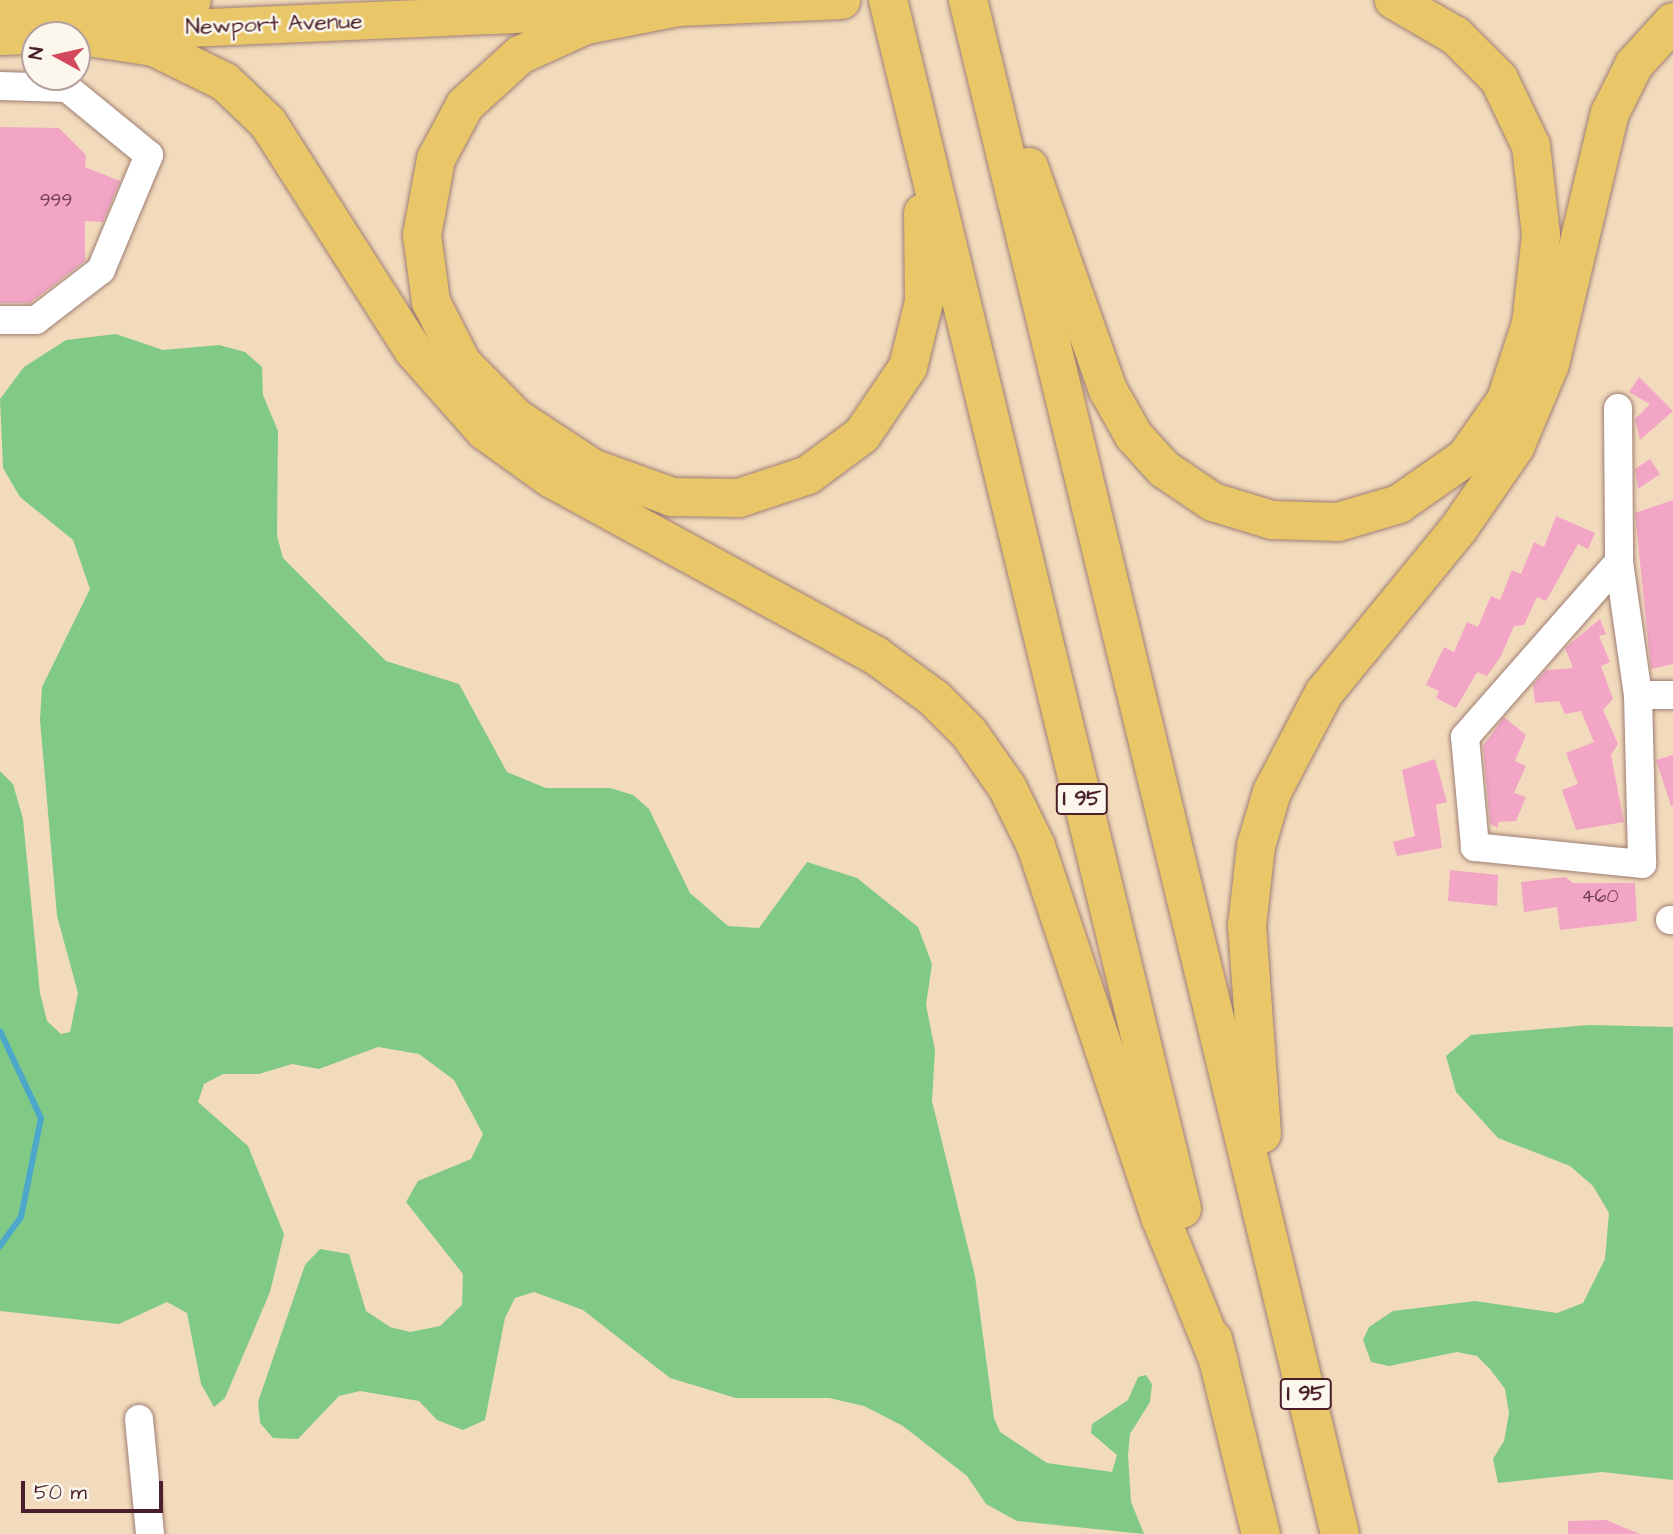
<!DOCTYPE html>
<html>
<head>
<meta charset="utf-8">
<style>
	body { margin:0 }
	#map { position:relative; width:1673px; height:1534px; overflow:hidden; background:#f2dbbc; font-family:"Architects Daughter",sans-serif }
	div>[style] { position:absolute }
	.green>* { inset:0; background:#81ca86 }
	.stream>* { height:6px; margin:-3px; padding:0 3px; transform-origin:3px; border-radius:3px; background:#4da7cb }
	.building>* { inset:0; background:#f2a5c5 }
	.roads { filter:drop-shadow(0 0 2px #9e7d74) drop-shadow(0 0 2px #9e7d74) }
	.minor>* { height:28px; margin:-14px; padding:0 14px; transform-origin:14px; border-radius:14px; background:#fff }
	.major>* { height:37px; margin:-18.5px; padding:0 18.5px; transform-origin:18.5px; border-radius:18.5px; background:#e9c769 }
	.highway>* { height:38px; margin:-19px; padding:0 19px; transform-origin:19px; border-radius:19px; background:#e9c769 }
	span { translate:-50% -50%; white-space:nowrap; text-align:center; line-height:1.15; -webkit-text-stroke:5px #fbf7ec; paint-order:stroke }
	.number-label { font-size:19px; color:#744052 }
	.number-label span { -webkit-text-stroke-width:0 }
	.shield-label span { padding:2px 5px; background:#fbf7ec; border:2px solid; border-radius:5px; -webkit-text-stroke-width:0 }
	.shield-label { font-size:21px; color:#4a1f2b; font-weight:700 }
	.street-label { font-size:23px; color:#4a1f2b }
	.north { position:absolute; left:21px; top:21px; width:70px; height:70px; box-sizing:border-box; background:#fbf7ec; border:2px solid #b4a19f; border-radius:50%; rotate:278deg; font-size:19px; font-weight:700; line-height:28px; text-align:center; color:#4a1f2b }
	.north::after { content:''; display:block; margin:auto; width:24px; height:32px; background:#d1495b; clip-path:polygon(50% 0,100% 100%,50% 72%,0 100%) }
	.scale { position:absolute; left:21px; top:1481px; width:142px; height:32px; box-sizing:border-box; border:4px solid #4a1f2b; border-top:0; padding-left:9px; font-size:21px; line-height:24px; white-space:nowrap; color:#4a1f2b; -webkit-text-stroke:5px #fbf7ec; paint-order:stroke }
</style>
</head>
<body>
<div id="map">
	<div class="green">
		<i style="clip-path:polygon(116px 334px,163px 350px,219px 345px,245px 352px,262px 367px,263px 395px,278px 431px,277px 536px,283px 558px,386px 661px,459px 684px,507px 772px,546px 788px,610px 788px,633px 795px,649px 809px,690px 893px,728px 926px,759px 928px,807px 862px,857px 878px,918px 927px,932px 964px,926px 1005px,935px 1050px,932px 1101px,975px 1276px,994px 1418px,1000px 1432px,1047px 1463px,1112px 1472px,1117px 1455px,1091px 1433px,1092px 1424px,1128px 1400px,1138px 1377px,1146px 1375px,1152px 1384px,1150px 1402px,1130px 1434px,1128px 1455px,1131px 1502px,1144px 1534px,1017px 1521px,986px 1504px,967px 1476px,903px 1426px,864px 1406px,829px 1398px,736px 1398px,670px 1378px,583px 1310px,534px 1292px,515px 1298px,505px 1318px,485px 1420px,463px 1430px,437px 1420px,419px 1401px,360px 1391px,339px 1396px,298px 1439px,273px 1438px,260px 1423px,258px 1402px,305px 1265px,320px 1249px,349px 1254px,366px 1311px,390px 1327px,410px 1332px,440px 1326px,462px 1305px,463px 1274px,406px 1202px,418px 1181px,471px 1159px,483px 1134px,454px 1080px,419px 1054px,378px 1047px,319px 1069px,292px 1064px,259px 1074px,223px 1074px,204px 1084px,198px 1102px,248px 1146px,284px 1234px,270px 1292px,225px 1398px,214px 1407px,201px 1384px,187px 1313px,167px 1302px,119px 1324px,0 1311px,0 771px,13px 784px,23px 819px,40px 993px,47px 1021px,61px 1034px,70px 1032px,78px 993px,57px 916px,40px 720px,42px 687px,90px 589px,73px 540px,20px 497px,3px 468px,0 399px,24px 367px,66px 340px)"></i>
		<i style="clip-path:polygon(1589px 1025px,1673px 1027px,1673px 1480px,1602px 1472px,1498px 1483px,1493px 1459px,1504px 1441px,1509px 1413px,1505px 1389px,1490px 1369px,1477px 1356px,1457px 1352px,1389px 1366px,1371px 1362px,1363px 1340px,1369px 1327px,1393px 1311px,1475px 1301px,1557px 1313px,1583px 1303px,1605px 1259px,1609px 1213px,1593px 1186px,1570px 1166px,1498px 1138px,1456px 1092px,1446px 1056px,1471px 1035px)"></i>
	</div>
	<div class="stream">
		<i style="left:0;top:1031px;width:96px;rotate:64.8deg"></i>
		<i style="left:41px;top:1118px;width:101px;rotate:101.4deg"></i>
		<i style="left:21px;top:1217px;width:36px;rotate:126deg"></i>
	</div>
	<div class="building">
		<i style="clip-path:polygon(0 127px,59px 128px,86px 155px,85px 167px,120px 181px,103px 222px,85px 221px,85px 261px,30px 303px,0 303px)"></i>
		<i style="clip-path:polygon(1639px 377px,1673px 411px,1640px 440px,1635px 419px,1650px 404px,1629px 392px)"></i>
		<i style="clip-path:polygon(1650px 459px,1660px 474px,1638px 489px,1635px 469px)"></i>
		<i style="clip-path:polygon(1673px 500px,1673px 664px,1651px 669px,1635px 513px)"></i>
		<i style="clip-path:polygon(1556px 516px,1595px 533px,1588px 549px,1578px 544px,1546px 601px,1537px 597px,1524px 625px,1514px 626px,1501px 656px,1487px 676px,1477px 672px,1456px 708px,1436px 698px,1439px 691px,1426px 685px,1444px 647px,1454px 652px,1467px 622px,1478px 627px,1491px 596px,1500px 600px,1512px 570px,1521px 574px,1534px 542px,1544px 547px)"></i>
		<i style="clip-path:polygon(1600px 619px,1606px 634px,1599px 636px,1610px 662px,1601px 666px,1613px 699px,1603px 710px,1618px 744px,1611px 755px,1624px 822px,1576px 830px,1562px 790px,1578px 784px,1566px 753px,1594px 742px,1581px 711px,1565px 714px,1559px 701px,1535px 703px,1533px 685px,1546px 670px,1573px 668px,1565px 648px)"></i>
		<i style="clip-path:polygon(1504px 717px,1526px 735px,1515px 761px,1526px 766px,1514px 793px,1526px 797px,1516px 821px,1498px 822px,1498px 828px,1490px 824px,1483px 746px)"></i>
		<i style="clip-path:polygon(1673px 755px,1673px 806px,1671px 806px,1656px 760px)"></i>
		<i style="clip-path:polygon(1435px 759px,1447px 802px,1436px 805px,1442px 848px,1397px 856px,1393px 842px,1415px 836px,1402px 770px)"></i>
		<i style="clip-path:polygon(1450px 870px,1498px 875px,1497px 906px,1448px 901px)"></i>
		<i style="clip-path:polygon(1565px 877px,1573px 883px,1635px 883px,1637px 921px,1560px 930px,1557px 907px,1524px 912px,1521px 882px)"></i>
		<i style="clip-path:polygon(1606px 1520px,1640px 1534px,1568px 1534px,1568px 1521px)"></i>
	</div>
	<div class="roads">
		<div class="minor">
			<i style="left:0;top:86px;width:67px;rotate:1.7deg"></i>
			<i style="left:67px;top:88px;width:106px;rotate:39.3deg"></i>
			<i style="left:149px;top:155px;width:125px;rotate:112.7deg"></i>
			<i style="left:101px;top:270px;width:82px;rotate:142.4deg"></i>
			<i style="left:36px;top:320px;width:36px;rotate:180deg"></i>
			<i style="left:1618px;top:408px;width:154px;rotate:89.6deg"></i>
			<i style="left:1619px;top:562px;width:134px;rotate:81.9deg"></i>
			<i style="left:1638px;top:695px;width:169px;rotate:88.6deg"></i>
			<i style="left:1642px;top:864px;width:168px;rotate:-174.2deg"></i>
			<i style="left:1475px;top:847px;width:110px;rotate:-95.2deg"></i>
			<i style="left:1465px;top:737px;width:233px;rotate:-48.7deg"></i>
			<i style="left:1638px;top:695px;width:35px"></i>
			<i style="left:1670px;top:920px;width:3px"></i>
			<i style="left:139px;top:1419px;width:116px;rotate:84.5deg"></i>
		</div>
		<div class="major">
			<i style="left:0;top:8px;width:192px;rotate:-2.4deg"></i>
			<i style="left:0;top:36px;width:842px;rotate:-2.45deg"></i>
		</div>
		<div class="highway">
			<i style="left:888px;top:0;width:1244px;rotate:76.33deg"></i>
			<i style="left:968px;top:0;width:1578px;rotate:76.37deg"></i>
			<i style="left:0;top:5px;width:22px;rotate:-13deg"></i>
			<i style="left:678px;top:7px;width:94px;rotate:168.9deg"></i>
			<i style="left:586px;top:25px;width:72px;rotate:155.6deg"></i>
			<i style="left:520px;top:55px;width:74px;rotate:137.7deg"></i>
			<i style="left:465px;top:105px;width:61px;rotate:118.2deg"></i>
			<i style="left:436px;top:159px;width:77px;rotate:100.4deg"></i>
			<i style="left:422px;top:235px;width:68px;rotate:82.3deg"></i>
			<i style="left:431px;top:302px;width:68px;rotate:63.1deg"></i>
			<i style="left:462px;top:363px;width:77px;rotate:45.5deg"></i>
			<i style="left:516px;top:418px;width:91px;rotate:33.3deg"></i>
			<i style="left:592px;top:468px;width:85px;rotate:19.9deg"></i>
			<i style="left:672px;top:497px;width:67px;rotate:0.9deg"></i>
			<i style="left:739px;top:498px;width:73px;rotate:-18.4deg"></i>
			<i style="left:808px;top:475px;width:67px;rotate:-36.5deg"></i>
			<i style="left:862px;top:435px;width:82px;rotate:-55.9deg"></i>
			<i style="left:908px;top:367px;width:67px;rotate:-76.2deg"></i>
			<i style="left:924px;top:302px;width:89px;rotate:-90.6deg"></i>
			<i style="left:62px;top:33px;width:93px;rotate:8.7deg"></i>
			<i style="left:154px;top:47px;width:79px;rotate:26.2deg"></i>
			<i style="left:225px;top:82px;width:59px;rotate:43.6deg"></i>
			<i style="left:268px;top:123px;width:269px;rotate:57.4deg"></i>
			<i style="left:413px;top:350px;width:108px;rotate:48.4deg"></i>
			<i style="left:485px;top:431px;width:82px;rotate:35.6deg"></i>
			<i style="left:552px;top:479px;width:368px;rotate:28.6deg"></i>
			<i style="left:875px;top:655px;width:73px;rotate:36.1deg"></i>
			<i style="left:934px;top:698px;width:49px;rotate:45deg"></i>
			<i style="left:969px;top:733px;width:66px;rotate:54.9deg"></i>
			<i style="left:1007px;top:787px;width:66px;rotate:63.8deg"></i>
			<i style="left:1036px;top:846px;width:393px;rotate:71.5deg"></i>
			<i style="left:1161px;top:1219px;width:154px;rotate:67.9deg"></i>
			<i style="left:1029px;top:167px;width:237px;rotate:70.5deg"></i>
			<i style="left:1108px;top:390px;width:53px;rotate:60.5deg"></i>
			<i style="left:1134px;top:436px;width:45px;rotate:47.7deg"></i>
			<i style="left:1164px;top:469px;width:59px;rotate:34deg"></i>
			<i style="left:1213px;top:502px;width:62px;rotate:17deg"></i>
			<i style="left:1272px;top:520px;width:66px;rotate:1.7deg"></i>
			<i style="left:1338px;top:522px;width:64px;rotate:-16.4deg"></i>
			<i style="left:1399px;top:504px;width:82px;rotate:-35deg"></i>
			<i style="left:1466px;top:457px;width:70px;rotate:-54.9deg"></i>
			<i style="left:1506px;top:400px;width:80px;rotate:-71.8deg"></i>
			<i style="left:1531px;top:324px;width:90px;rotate:-83.6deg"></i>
			<i style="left:1541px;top:235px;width:90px;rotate:-96.4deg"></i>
			<i style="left:1531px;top:146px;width:74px;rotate:-115.5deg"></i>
			<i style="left:1499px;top:79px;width:61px;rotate:-135deg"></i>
			<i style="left:1456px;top:36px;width:72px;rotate:-149.9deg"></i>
			<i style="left:1262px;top:1134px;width:209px;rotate:-94.1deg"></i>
			<i style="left:1247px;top:926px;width:81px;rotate:-83.6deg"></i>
			<i style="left:1256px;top:846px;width:56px;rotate:-73.5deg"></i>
			<i style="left:1272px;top:792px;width:112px;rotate:-62.3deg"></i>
			<i style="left:1324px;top:693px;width:213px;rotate:-50.7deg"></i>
			<i style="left:1459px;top:528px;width:98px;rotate:-55.3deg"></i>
			<i style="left:1515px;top:447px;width:90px;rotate:-67.1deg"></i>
			<i style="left:1550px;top:364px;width:258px;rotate:-76.6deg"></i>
			<i style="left:1610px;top:113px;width:54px;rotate:-63.4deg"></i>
			<i style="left:1634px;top:65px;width:58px;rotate:-47.8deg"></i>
			<i style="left:1213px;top:1339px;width:201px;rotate:76.2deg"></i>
		</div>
	</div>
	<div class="number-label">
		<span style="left:56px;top:201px">999</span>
		<span style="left:1600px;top:897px">460</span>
	</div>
	<div class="shield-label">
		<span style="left:1082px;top:799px">I 95</span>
		<span style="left:1306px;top:1394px">I 95</span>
	</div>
	<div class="street-label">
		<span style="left:274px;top:24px;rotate:-2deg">Newport Avenue</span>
	</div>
	<div class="north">N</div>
	<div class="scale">50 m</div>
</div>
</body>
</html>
